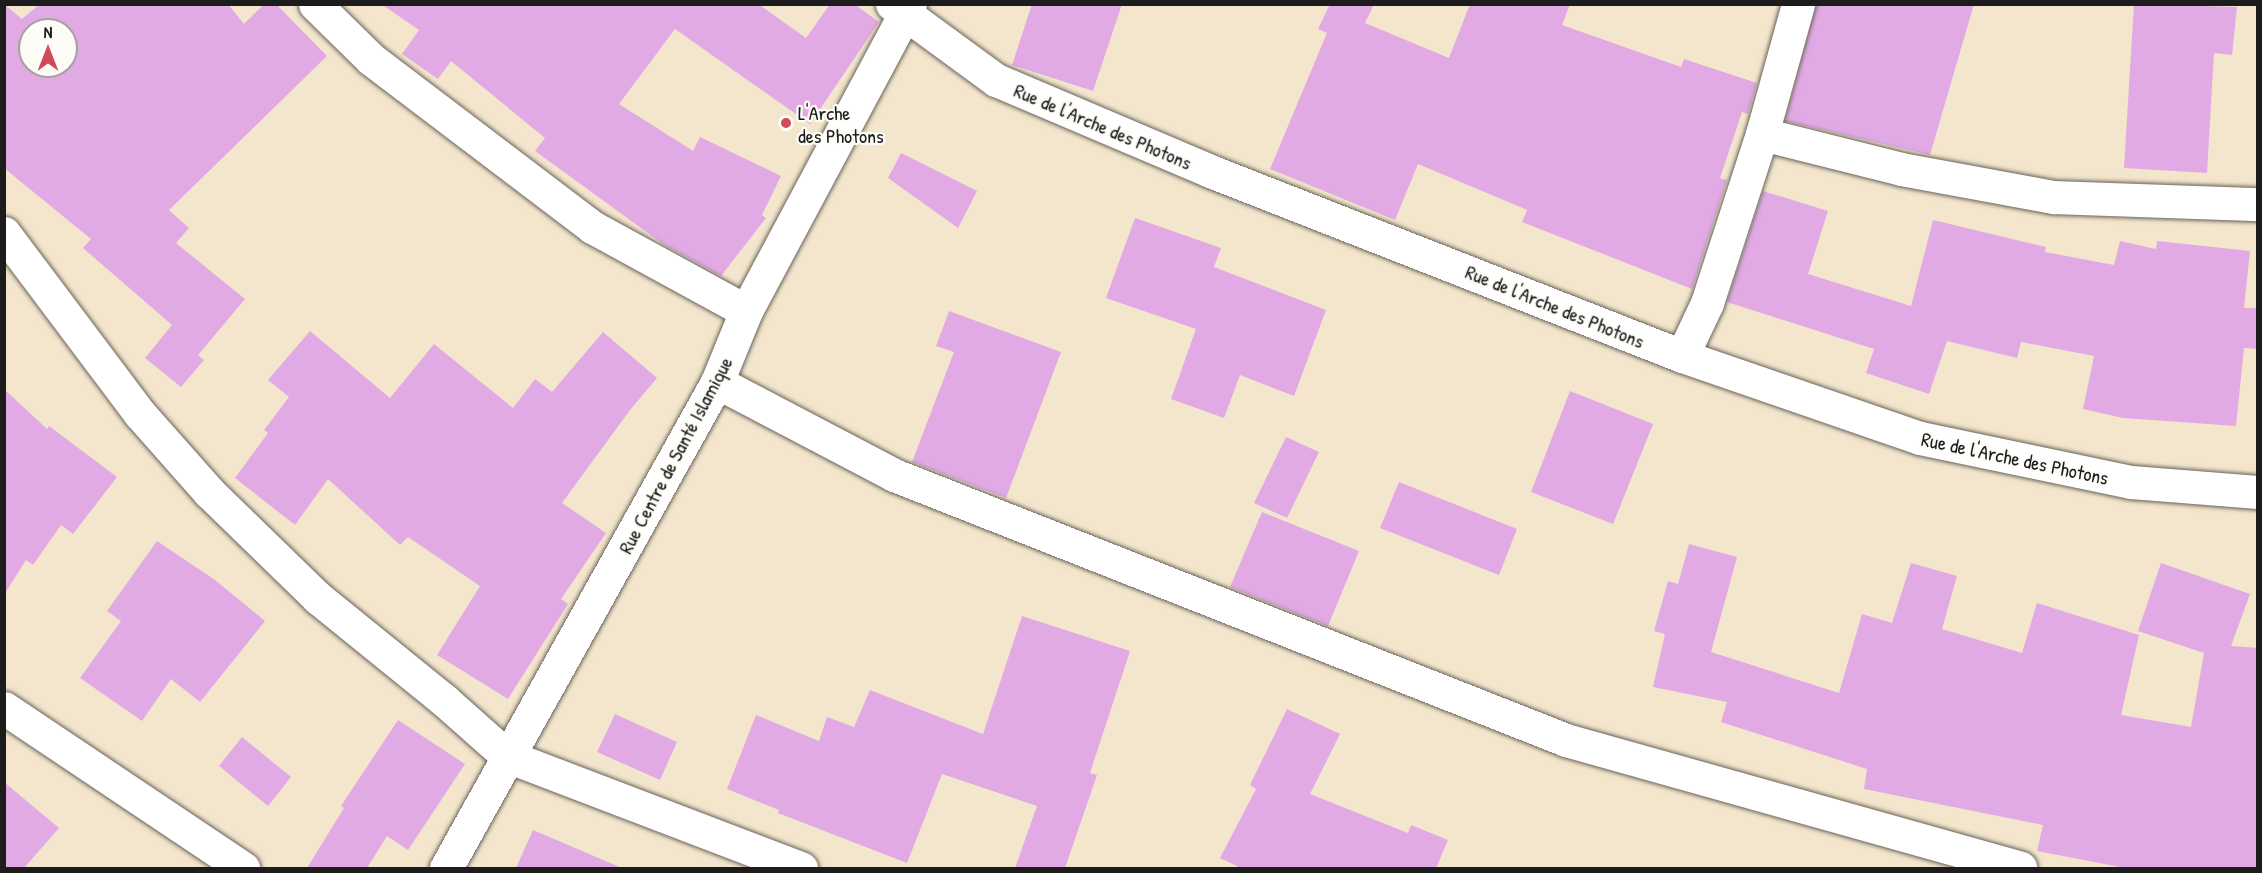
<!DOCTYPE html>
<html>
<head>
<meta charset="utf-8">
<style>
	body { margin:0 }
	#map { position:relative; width:2262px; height:873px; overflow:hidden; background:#f4e6cd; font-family:"Patrick Hand",sans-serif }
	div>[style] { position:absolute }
	.building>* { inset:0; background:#e1aae5 }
	.roads { filter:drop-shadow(0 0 2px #68635a) drop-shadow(0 0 2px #68635a) }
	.street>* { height:33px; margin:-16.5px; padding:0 16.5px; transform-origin:16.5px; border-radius:16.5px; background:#fff }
	.dots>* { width:16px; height:16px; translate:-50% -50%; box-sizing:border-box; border:3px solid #fdfcf7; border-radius:50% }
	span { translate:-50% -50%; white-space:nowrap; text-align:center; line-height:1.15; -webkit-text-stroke:4.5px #fdfcf7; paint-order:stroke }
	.poi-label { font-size:20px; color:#1c1c1c }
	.left { translate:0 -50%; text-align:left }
	.street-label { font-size:20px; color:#1c1c1c }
	.frame { position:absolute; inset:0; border:6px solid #1c1c1c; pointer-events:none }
	.north { position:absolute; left:18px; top:18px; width:60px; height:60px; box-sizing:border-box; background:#fdfcf7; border:2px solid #a3a29f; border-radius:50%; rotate:0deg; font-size:16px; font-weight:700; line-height:24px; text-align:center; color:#1c1c1c }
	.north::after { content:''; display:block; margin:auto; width:21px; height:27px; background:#d1495b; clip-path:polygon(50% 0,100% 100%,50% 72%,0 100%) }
</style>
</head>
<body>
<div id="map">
	<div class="building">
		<i style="clip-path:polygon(evenodd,4px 4px,22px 19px,40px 4px,228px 4px,244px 24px,264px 4px,276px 4px,327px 56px,169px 210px,189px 228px,176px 243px,245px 299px,198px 355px,204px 360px,181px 387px,145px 358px,172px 325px,83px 248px,91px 239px,4px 168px,4px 4px,30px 30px,66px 30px,66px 66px,30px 66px,30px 30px)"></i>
		<i style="clip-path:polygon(381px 4px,758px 4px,806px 38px,830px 4px,854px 4px,879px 22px,810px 124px,675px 29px,619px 104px,693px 151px,700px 137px,781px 176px,762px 215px,766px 218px,721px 276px,663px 244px,535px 151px,545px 138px,451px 61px,438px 79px,402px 54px,419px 30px)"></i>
		<i style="clip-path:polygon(1032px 4px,1122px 4px,1093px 91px,1012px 65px)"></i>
		<i style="clip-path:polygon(1330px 4px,1374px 4px,1365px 23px,1449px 58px,1470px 4px,1570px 4px,1562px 25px,1681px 67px,1684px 59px,1757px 83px,1748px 114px,1742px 112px,1720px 178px,1727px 180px,1692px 289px,1522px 222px,1527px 210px,1418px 164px,1395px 220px,1270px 169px,1327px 33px,1318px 29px)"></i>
		<i style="clip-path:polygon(1816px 4px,1974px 4px,1930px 155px,1785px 121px)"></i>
		<i style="clip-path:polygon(2134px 4px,2237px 7px,2232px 55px,2214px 53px,2207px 173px,2124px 168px)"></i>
		<i style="clip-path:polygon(901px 153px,977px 191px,958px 228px,888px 178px)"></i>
		<i style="clip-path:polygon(1763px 191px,1828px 211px,1808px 274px,1911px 306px,1933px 220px,2046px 247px,2045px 252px,2114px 265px,2120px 241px,2156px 249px,2157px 241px,2250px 251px,2244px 308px,2258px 308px,2258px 349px,2244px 348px,2236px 426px,2123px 418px,2083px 409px,2094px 356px,2021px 342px,2017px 358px,1947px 341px,1929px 394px,1866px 373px,1874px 349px,1727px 302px)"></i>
		<i style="clip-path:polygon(1135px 218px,1221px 248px,1214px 267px,1326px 310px,1294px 396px,1240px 375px,1224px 418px,1171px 399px,1196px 329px,1106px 298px)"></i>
		<i style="clip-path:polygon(949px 311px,1061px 352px,1006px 498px,912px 462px,954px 352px,936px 346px)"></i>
		<i style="clip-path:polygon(310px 331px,390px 398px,434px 344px,513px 408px,535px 379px,552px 392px,603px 332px,657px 378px,630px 410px,562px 503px,606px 533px,561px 599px,568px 604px,508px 699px,437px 655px,480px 586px,408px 537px,400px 545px,328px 479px,295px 525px,235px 478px,268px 433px,264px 430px,289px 397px,268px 380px)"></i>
		<i style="clip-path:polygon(4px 389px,47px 429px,49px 426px,117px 477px,73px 534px,61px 525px,33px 565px,26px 560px,4px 595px)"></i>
		<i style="clip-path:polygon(1570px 391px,1653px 424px,1613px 524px,1531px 492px)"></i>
		<i style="clip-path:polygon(1286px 437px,1319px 452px,1287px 518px,1254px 503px)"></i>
		<i style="clip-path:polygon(1399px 482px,1517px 529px,1499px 575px,1380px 528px)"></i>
		<i style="clip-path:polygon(1262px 512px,1359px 551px,1328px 626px,1230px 587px)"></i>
		<i style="clip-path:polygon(157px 541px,215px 580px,265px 621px,200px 702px,171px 679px,142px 721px,80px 678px,121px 621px,107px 611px)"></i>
		<i style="clip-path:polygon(1689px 544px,1737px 557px,1711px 652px,1839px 693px,1862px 614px,1892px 623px,1911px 563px,1957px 576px,1942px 629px,2022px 653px,2037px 603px,2139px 635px,2121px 715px,2191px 727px,2204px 653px,2138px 631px,2161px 563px,2250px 594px,2231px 646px,2258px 648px,2258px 868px,2125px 868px,2037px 851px,2043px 825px,1864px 789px,1867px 769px,1721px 722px,1727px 702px,1653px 687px,1665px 634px,1654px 631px,1668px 581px,1678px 584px)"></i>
		<i style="clip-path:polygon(1022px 616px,1130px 651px,1090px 773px,1097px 775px,1065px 868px,1015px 868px,1037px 806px,942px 774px,907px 863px,778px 813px,779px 810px,727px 789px,756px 715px,819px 741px,827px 717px,854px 727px,870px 690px,983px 734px)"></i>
		<i style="clip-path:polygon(1287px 709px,1340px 734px,1310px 794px,1408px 833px,1411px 825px,1448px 840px,1436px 868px,1241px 868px,1220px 858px,1256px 789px,1250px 785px)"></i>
		<i style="clip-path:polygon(615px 714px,677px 742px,660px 780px,597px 752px)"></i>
		<i style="clip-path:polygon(398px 720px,465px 764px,408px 850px,387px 836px,367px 868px,307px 868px,344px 808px,341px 806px)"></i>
		<i style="clip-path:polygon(242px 737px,291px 777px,268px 806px,219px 766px)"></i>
		<i style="clip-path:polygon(4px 782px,59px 828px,24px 868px,4px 868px)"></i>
		<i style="clip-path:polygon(533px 830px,622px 868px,516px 868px)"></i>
	</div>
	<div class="roads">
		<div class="street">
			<i style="left:315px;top:4px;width:78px;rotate:44.5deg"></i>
			<i style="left:371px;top:59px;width:278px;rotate:37.2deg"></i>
			<i style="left:592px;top:227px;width:175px;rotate:28.6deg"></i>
			<i style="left:892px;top:4px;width:129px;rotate:36.2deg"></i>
			<i style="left:996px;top:80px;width:233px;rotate:23deg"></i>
			<i style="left:1210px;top:171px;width:507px;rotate:21.4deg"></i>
			<i style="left:1682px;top:356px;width:252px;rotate:19deg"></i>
			<i style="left:1920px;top:438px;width:216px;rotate:11.8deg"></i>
			<i style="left:2131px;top:482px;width:127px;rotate:4.5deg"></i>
			<i style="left:1762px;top:134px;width:143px;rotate:14.1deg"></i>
			<i style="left:1901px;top:169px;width:156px;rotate:10.4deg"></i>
			<i style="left:2054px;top:197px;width:204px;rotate:2deg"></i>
			<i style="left:4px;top:233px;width:226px;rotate:53.1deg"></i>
			<i style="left:140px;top:414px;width:104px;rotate:48.5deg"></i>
			<i style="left:209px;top:492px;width:152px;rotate:44.2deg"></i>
			<i style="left:318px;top:598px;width:162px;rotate:39deg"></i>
			<i style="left:444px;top:700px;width:84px;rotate:41.6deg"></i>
			<i style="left:507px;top:756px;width:315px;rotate:20.9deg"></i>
			<i style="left:1682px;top:356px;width:59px;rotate:-64.7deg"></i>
			<i style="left:1707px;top:303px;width:178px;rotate:-72deg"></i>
			<i style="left:1762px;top:134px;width:135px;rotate:-74.5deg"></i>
			<i style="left:717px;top:382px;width:200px;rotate:27.7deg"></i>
			<i style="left:894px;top:475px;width:722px;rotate:21.52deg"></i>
			<i style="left:1566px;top:740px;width:472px;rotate:15.7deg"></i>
			<i style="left:4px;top:708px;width:288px;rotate:33.8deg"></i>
			<i style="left:446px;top:868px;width:556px;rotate:-60.86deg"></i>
			<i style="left:717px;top:382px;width:77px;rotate:-67.8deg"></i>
			<i style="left:746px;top:311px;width:348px;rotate:-61.9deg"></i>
		</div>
	</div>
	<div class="dots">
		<i style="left:786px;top:123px;background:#d1495b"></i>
	</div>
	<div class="poi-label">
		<span class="left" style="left:798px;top:124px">L'Arche<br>des Photons</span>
	</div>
	<div class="street-label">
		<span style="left:1103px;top:126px;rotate:23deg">Rue de l'Arche des Photons</span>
		<span style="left:1555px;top:306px;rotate:22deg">Rue de l'Arche des Photons</span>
		<span style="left:675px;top:455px;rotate:-62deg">Rue Centre de Santé Islamique</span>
		<span style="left:2015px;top:458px;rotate:12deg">Rue de l'Arche des Photons</span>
	</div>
	<div class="frame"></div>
	<div class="north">N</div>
</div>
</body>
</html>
